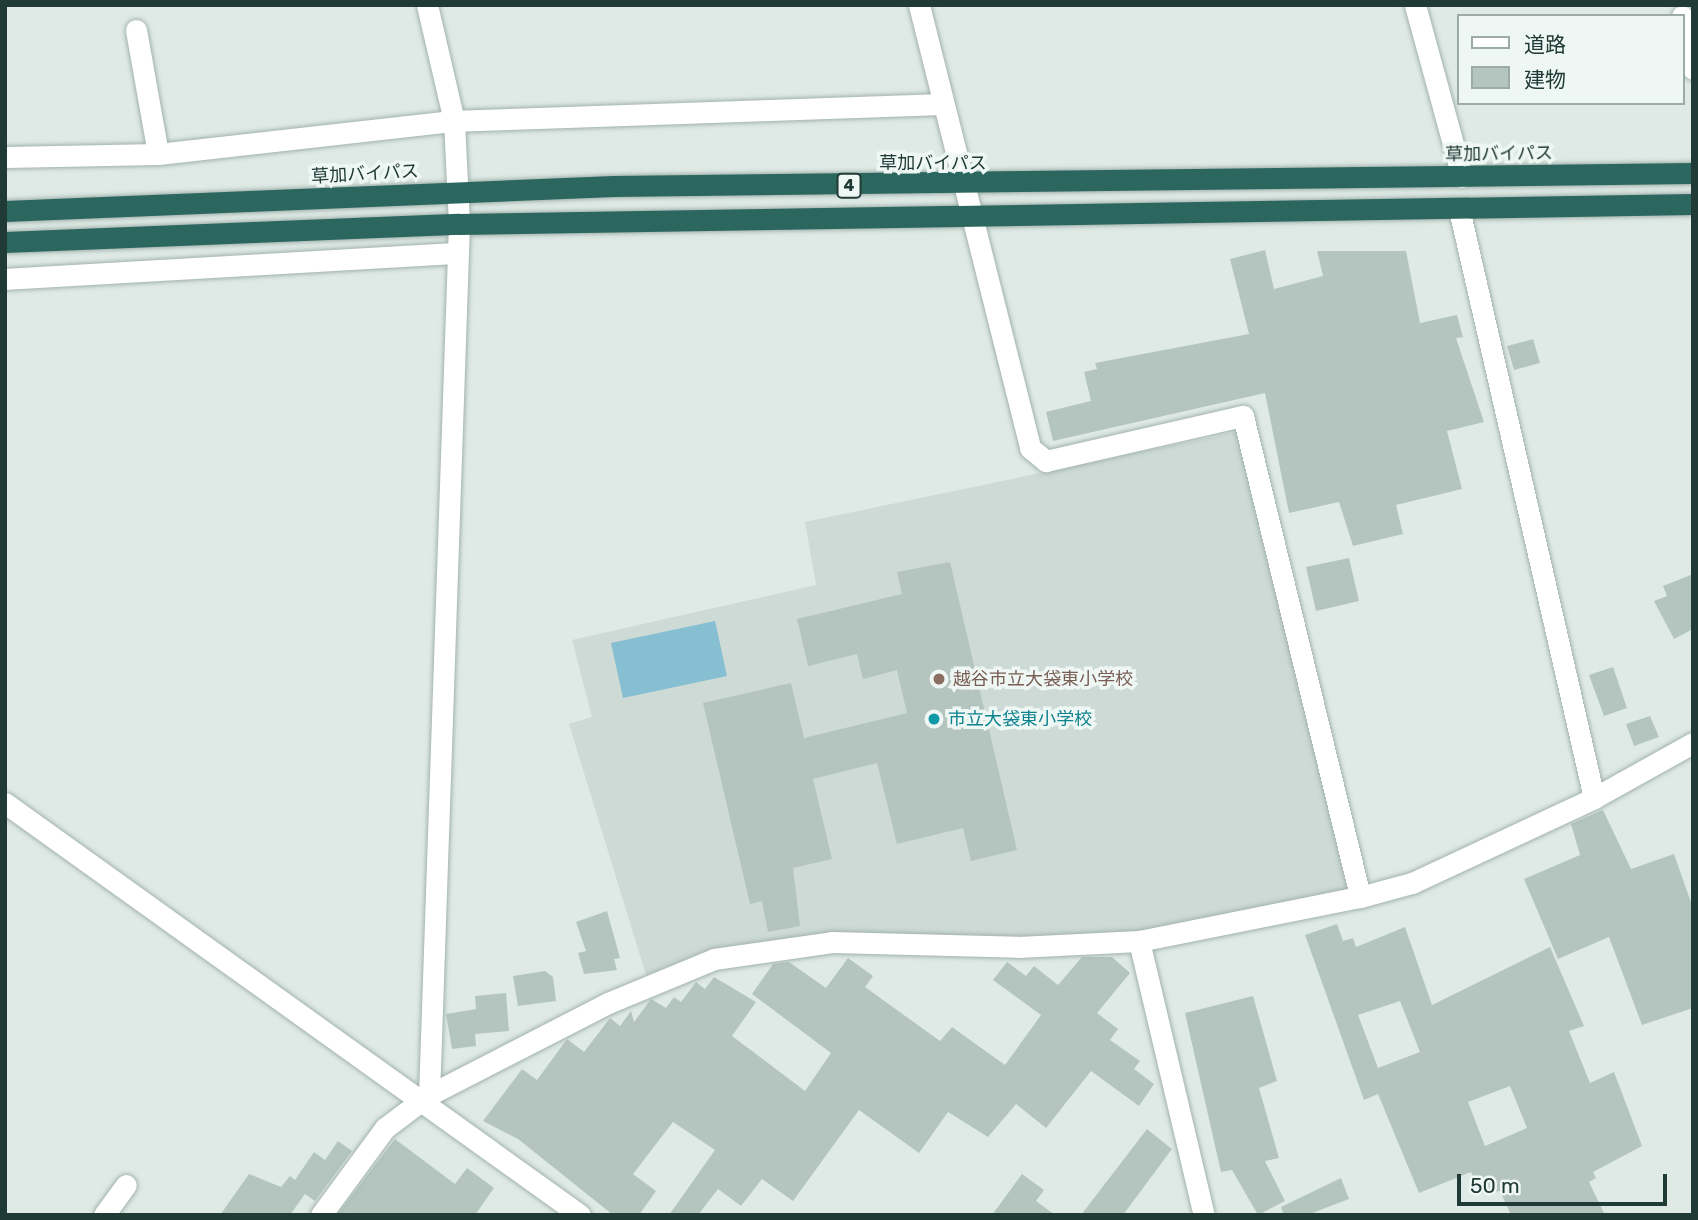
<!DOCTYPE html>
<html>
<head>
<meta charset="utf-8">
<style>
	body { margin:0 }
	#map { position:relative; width:1698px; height:1220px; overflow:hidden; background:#dfeae6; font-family:Rubik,"Noto Sans JP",sans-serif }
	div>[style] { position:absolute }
	.built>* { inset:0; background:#cddad5 }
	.water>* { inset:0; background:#86bfd1 }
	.building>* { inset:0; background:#b4c5bf }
	.roads { filter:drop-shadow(0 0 2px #a2b2ad) drop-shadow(0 0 2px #a2b2ad) }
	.minor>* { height:21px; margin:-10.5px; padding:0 10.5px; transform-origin:10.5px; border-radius:10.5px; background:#fff }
	.highway>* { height:21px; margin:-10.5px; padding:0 10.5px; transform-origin:10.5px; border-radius:10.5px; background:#2c675f }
	.dots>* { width:19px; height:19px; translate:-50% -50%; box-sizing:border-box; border:4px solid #eff7f4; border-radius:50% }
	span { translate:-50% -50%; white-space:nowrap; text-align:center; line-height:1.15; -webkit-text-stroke:7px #eff7f4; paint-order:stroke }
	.shield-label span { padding:2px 5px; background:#eff7f4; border:2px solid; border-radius:5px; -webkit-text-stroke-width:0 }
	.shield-label { font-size:16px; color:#203a35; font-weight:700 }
	.street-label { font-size:18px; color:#203a35 }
	.education-label { font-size:18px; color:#785e54 }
	.left { translate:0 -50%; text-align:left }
	.culture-label { font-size:18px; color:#0d838f }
	.frame { position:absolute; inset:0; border:7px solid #203a35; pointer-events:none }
	.legend { position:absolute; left:1457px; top:14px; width:228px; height:91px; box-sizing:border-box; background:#eff7f4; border:2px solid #9caba8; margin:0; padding:9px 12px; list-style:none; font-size:21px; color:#203a35 }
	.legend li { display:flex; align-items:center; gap:14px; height:35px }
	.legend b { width:35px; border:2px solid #9caba8 }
	.scale { position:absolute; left:1457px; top:1174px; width:210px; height:32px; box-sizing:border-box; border:4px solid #203a35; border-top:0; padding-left:9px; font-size:21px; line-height:24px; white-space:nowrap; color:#203a35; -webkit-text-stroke:5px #eff7f4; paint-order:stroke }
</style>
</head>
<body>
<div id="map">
	<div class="built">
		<i style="clip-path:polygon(1237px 432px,1349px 891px,1142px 931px,1022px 938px,831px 934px,711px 949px,646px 975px,569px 724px,592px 717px,572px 640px,816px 585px,805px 522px)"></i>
	</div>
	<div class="water">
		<i style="clip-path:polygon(715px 621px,727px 676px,623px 698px,611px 643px)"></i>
	</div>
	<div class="building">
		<i style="clip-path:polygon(1265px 250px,1274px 289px,1323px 276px,1317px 251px,1406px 251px,1420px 323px,1457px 315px,1463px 337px,1456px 338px,1484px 422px,1447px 431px,1462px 489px,1396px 505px,1403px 534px,1353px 546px,1339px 502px,1289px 513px,1265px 393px,1053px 441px,1046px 412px,1091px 401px,1084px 372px,1097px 369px,1095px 363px,1249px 334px,1230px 259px)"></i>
		<i style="clip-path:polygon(1533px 339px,1540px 363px,1514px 370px,1507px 346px)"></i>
		<i style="clip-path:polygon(1349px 558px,1359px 601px,1316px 611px,1306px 567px)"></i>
		<i style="clip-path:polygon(950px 562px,1017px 850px,971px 861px,963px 828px,897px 844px,877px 763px,813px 779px,832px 859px,793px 868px,800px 926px,768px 932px,762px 901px,750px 904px,703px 703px,791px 683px,804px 738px,907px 713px,897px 670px,863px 679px,857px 654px,808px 666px,797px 619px,902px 594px,897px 572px)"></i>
		<i style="clip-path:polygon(1693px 574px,1693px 629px,1674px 639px,1654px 601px,1667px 596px,1663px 586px)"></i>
		<i style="clip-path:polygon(1613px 667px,1627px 708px,1604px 716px,1589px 675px)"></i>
		<i style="clip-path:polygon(1650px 716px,1659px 737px,1634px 746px,1626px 724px)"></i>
		<i style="clip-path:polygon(1603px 810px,1631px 869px,1674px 854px,1693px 908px,1693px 1008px,1642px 1025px,1609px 937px,1558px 959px,1524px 879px,1580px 855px,1571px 824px)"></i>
		<i style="clip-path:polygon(607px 911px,620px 958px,614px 959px,617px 970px,584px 974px,578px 953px,586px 951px,576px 922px)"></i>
		<i style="clip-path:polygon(evenodd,1337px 924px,1343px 941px,1353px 938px,1356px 947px,1405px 927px,1432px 1005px,1550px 947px,1584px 1026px,1569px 1031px,1590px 1083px,1614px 1072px,1642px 1146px,1593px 1172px,1596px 1178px,1589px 1182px,1605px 1215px,1511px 1215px,1500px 1191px,1480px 1194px,1471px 1172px,1419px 1193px,1378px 1094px,1364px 1100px,1305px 935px,1337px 924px,1400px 1001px,1420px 1052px,1378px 1068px,1358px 1015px,1400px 1001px,1337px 924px,1510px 1086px,1527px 1128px,1485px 1146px,1468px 1102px,1510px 1086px)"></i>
		<i style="clip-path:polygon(1082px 957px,1112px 957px,1130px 973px,1097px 1013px,1118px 1029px,1110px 1040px,1140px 1061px,1134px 1069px,1154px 1084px,1139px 1106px,1091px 1071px,1046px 1128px,1016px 1104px,988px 1137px,948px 1112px,919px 1153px,859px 1110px,793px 1201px,762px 1179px,741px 1206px,718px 1189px,698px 1215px,669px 1215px,715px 1150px,673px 1122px,633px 1174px,656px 1191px,639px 1215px,613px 1215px,518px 1139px,483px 1121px,522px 1069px,537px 1080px,567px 1039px,584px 1052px,610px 1018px,620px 1026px,631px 1011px,634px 1022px,651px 999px,666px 1008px,674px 997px,681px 1002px,696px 982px,705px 989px,714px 977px,756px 1002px,732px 1036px,805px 1091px,831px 1053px,752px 994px,773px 964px,789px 962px,826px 988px,848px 958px,873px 976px,865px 987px,940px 1041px,952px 1027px,1005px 1065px,1041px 1015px,993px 980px,1007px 962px,1026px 976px,1034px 966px,1058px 985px)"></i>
		<i style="clip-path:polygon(545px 971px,553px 977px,556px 1001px,518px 1006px,513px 976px)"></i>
		<i style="clip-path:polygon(506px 993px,509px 1031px,475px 1034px,476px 1046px,452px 1049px,446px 1014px,476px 1009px,475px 996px)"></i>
		<i style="clip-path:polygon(1253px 996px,1277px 1081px,1259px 1088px,1279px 1158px,1265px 1161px,1285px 1201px,1258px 1215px,1232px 1170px,1221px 1172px,1185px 1013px)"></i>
		<i style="clip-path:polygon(1147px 1129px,1172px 1149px,1123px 1215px,1081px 1215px)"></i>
		<i style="clip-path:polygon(395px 1139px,455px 1184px,467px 1168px,494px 1188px,475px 1215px,337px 1215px)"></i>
		<i style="clip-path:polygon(338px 1141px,352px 1151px,315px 1201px,305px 1194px,290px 1215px,220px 1215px,249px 1174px,281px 1187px,290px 1176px,295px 1180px,314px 1152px,325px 1160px)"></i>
		<i style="clip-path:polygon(1022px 1174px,1044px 1190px,1036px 1201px,1055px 1215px,992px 1215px)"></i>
		<i style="clip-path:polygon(1341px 1178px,1349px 1199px,1307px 1215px,1284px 1215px,1281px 1207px)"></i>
	</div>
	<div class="roads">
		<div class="minor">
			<i style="left:427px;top:5px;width:119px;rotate:76.9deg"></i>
			<i style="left:454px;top:121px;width:103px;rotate:87.2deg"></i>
			<i style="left:459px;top:224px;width:872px;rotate:91.97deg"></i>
			<i style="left:919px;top:5px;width:457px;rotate:75.9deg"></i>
			<i style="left:1030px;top:448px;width:21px;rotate:39deg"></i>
			<i style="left:1046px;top:461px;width:202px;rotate:-12.9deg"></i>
			<i style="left:1243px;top:416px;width:495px;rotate:76.3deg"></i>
			<i style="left:1415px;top:5px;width:178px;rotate:74.7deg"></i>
			<i style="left:1682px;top:16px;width:54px;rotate:78.3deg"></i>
			<i style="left:136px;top:30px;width:126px;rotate:79.9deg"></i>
			<i style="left:5px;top:157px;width:153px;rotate:-1.1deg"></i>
			<i style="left:158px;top:154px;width:298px;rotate:-6.4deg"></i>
			<i style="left:454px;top:121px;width:486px;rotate:-2deg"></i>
			<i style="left:1459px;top:209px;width:604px;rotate:77.09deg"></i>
			<i style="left:5px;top:279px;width:453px;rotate:-3.3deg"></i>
			<i style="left:5px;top:803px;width:707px;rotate:35.62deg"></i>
			<i style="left:1139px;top:941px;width:282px;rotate:76.7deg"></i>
			<i style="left:104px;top:1215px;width:37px;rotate:-54deg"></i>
			<i style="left:321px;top:1215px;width:108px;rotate:-53.7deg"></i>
			<i style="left:385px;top:1128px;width:55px;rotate:-36.9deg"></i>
			<i style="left:429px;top:1095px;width:201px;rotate:-27.2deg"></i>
			<i style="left:608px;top:1003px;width:115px;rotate:-22.5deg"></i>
			<i style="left:714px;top:959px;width:119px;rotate:-8.2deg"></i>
			<i style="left:832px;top:942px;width:186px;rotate:1.5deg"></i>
			<i style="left:1018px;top:947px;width:121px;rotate:-2.8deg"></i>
			<i style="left:1139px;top:941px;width:225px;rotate:-11.3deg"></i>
			<i style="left:1360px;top:897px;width:54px;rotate:-15.1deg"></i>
			<i style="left:1412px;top:883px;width:201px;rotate:-25deg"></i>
			<i style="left:1594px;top:798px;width:113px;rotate:-29.1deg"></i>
		</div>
		<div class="highway">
			<i style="left:5px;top:211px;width:609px;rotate:-2.35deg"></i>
			<i style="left:613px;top:186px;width:1080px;rotate:-0.69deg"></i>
			<i style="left:5px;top:242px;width:454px;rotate:-2.3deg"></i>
			<i style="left:459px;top:224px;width:1234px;rotate:-0.93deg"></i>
		</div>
	</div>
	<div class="dots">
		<i style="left:939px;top:679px;background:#8d6e63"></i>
		<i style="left:934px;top:719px;background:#0f9aa8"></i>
	</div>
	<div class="shield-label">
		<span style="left:849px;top:186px">4</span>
	</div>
	<div class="street-label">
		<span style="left:1499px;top:154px;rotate:-1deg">草加バイパス</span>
		<span style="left:933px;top:163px">草加バイパス</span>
		<span style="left:365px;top:174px;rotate:-3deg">草加バイパス</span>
	</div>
	<div class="education-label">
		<span class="left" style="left:953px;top:679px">越谷市立大袋東小学校</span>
	</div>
	<div class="culture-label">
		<span class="left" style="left:948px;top:719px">市立大袋東小学校</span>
	</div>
	<div class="frame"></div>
	<ul class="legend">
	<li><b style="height:9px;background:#fff"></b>道路</li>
	<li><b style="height:19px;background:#b4c5bf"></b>建物</li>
	</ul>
	<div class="scale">50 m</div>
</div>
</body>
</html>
